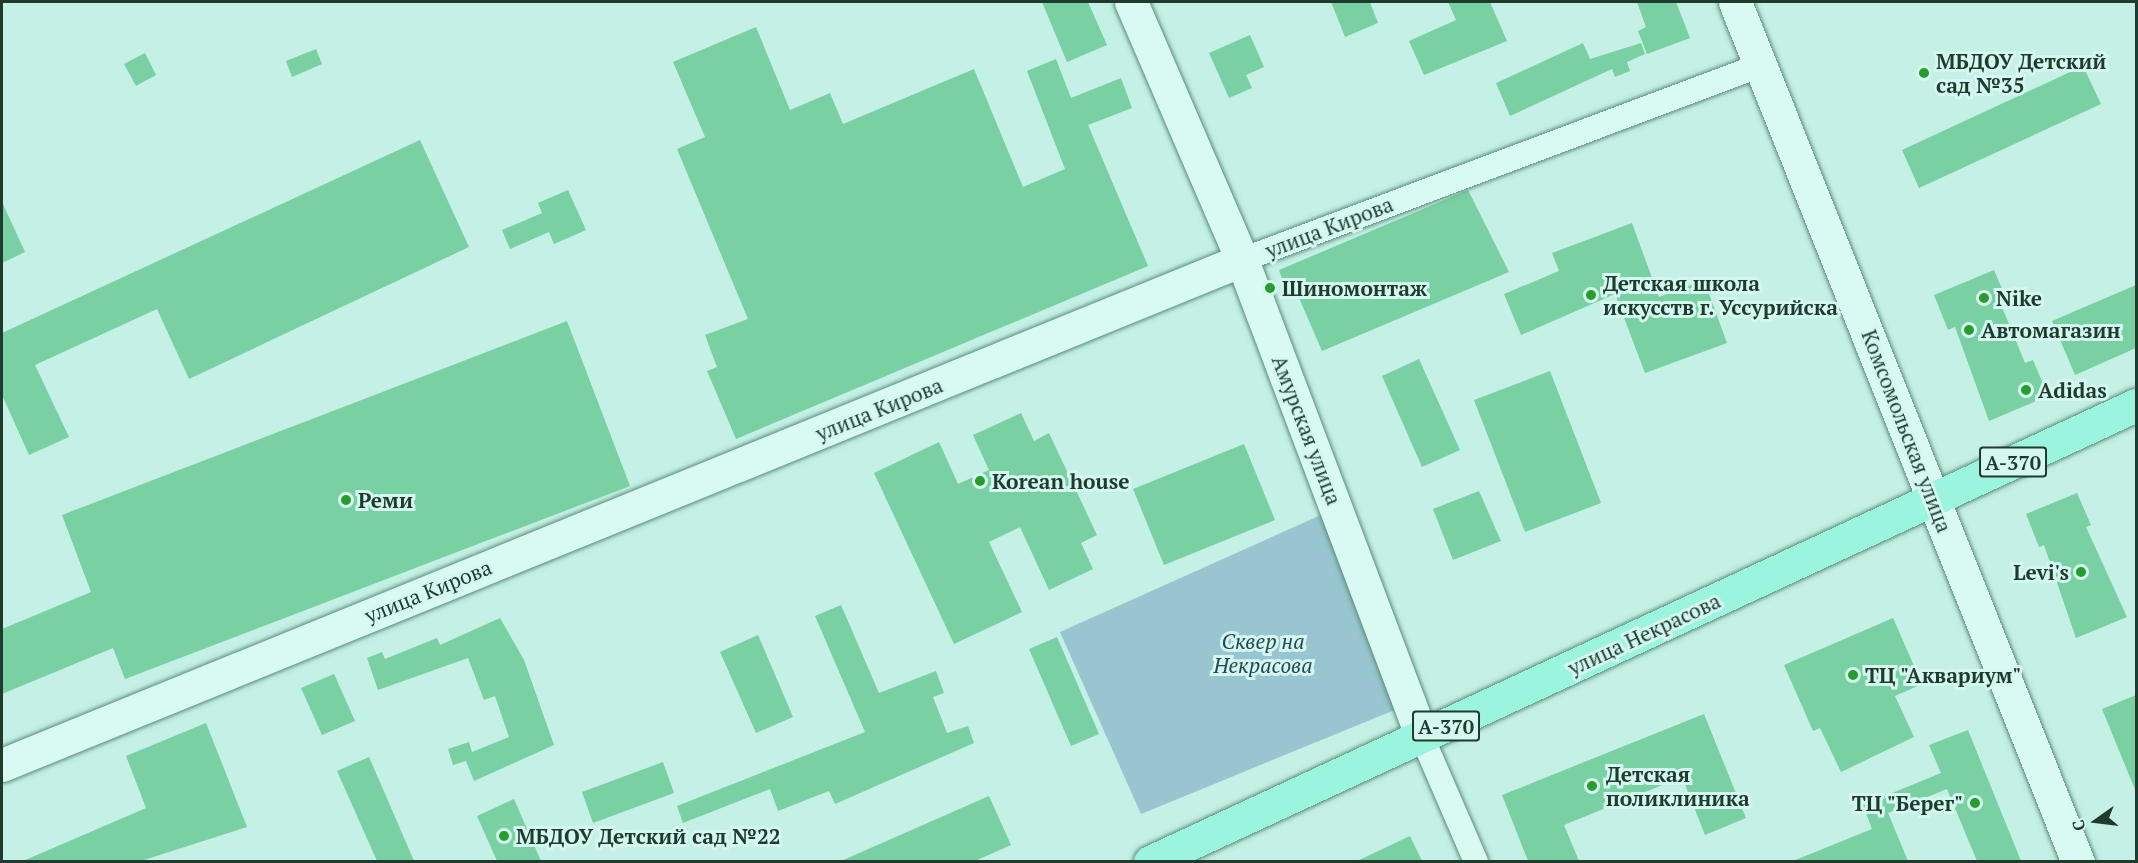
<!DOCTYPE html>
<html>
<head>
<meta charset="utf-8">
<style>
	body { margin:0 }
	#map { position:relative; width:2138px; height:863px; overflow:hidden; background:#c4f0e5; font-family:"PT Serif",serif }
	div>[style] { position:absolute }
	.green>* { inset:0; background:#98c5cf }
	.building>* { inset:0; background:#79d0a2 }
	.roads { filter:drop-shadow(0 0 2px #5a8c77) drop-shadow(0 0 2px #5a8c77) }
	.street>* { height:24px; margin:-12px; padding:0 12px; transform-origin:12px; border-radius:12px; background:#d8faf2 }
	.secondary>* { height:33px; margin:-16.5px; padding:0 16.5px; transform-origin:16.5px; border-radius:16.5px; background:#d8faf2 }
	.primary>* { height:33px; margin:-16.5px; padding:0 16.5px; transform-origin:16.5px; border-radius:16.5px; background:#9bf4dd }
	.dots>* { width:16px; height:16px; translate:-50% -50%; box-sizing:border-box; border:3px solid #d4f7ef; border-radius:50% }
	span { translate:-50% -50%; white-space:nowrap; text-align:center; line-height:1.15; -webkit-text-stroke:6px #d4f7ef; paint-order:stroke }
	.shield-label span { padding:2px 4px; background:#d4f7ef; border:2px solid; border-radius:4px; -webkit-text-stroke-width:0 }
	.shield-label { font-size:20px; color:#1e3b2e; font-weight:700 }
	.poi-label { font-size:21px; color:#1e3b2e; font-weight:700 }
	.left { translate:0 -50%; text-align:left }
	.right { translate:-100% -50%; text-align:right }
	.street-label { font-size:21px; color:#1e3b2e }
	.park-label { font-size:21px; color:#244858; font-style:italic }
	.frame { position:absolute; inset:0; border:3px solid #1e3b2e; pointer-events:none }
	.north { position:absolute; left:2066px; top:791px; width:60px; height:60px; -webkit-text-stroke:4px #d4f7ef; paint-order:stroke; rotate:256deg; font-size:16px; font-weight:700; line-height:24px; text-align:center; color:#1e3b2e }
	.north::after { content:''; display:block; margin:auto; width:21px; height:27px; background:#1e3b2e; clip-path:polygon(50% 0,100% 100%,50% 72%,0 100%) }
</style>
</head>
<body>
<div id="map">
	<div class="green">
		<i style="clip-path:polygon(1321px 515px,1397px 709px,1141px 814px,1060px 632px)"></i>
	</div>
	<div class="building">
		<i style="clip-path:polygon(1042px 2px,1088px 2px,1107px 45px,1067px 62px)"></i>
		<i style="clip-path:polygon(1331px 2px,1370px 2px,1378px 23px,1345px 37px)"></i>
		<i style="clip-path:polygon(1448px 2px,1490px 2px,1507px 41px,1424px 75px,1409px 41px,1456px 20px)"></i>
		<i style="clip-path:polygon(1637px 2px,1676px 2px,1690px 38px,1647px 54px,1638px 31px,1646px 27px)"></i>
		<i style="clip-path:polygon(756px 27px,790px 110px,830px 93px,843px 124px,974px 69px,1023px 187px,1065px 169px,1027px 71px,1056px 59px,1071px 98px,1121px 78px,1132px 108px,1088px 125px,1148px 266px,736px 439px,707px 371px,717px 367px,705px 335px,748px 319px,677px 149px,705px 137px,673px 62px)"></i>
		<i style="clip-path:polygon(1250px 35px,1264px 67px,1246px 75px,1252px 88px,1229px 98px,1209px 53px)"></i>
		<i style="clip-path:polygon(1583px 43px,1590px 59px,1641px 43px,1645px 54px,1627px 62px,1630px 71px,1615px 77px,1612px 69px,1510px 116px,1496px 83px)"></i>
		<i style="clip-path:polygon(316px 49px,322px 64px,292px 77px,286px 61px)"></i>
		<i style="clip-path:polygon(145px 53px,156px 75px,136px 86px,124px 64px)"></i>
		<i style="clip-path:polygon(2083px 66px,2101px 104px,1919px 188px,1902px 150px)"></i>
		<i style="clip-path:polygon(420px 140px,469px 247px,189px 379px,157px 309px,35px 365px,69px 437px,29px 455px,2px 395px,2px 333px)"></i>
		<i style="clip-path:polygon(568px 190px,586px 230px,554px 244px,549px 232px,510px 249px,502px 230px,542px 213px,538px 203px)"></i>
		<i style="clip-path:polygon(1468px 190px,1509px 272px,1322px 351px,1293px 284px,1285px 287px,1279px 270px)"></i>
		<i style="clip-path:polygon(2px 202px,25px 252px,2px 263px)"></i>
		<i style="clip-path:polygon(1632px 223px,1659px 297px,1704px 280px,1727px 343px,1645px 373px,1615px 294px,1521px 335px,1504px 294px,1559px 271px,1552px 253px)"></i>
		<i style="clip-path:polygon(1994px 270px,2009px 305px,2002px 307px,2025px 363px,2033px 360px,2048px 396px,1989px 421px,1955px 327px,1948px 330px,1934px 295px)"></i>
		<i style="clip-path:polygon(2136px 285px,2136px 348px,2075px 375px,2052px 321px)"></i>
		<i style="clip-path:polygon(567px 321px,630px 486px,125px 679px,113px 648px,2px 694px,2px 629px,91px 592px,62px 515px)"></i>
		<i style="clip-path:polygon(1419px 359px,1460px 450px,1422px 467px,1382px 376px)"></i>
		<i style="clip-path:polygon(1550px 371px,1601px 503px,1525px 532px,1474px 400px)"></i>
		<i style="clip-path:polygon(1021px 413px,1034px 441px,1049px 433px,1097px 535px,1081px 543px,1093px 569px,1049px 590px,1020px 527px,989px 542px,1022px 612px,954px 644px,874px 473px,939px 442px,958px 484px,989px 470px,973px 435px)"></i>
		<i style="clip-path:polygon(1244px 444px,1275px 520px,1164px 565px,1133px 489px)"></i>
		<i style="clip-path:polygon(1479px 491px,1501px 541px,1453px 560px,1433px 509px)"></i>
		<i style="clip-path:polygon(2077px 493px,2091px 525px,2086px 527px,2127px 617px,2076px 638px,2044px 545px,2039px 547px,2026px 514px)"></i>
		<i style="clip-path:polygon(841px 605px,879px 693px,936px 671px,944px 693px,933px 697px,947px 733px,968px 726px,974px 743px,835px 804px,829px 791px,778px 811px,770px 789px,683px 823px,677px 806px,865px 732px,815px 616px)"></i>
		<i style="clip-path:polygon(500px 618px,524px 660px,554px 745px,474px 781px,466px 761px,453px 765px,448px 749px,469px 742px,472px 752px,509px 737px,495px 696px,484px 700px,468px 658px,378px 690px,367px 658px,382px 652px,385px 659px,437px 638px,440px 645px)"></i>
		<i style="clip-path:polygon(1893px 618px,1922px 684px,1895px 696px,1914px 737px,1841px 772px,1820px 728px,1813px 731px,1784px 665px)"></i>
		<i style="clip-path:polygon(758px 635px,793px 717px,756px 733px,720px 652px)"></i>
		<i style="clip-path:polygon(1057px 637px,1099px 734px,1071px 746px,1029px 649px)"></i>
		<i style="clip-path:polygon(334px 674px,355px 721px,322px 735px,301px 688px)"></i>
		<i style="clip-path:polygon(2136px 695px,2136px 792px,2102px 709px)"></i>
		<i style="clip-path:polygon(1704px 714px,1746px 818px,1705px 835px,1682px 777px,1564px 825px,1579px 861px,1528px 861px,1502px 795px)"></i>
		<i style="clip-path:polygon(206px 723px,247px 827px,141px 861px,23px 861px,146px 808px,126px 756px)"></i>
		<i style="clip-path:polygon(1968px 730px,2021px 861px,1977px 861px,1947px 789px,1888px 813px,1908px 861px,1793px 861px,1872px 829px,1863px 805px,1941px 773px,1929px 745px)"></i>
		<i style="clip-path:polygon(369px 757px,389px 803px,414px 861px,377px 861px,337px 771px)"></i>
		<i style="clip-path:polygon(663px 762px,674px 793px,593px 823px,582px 792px)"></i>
		<i style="clip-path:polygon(989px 796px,1011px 845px,975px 861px,841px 861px)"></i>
		<i style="clip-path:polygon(514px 799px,541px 861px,497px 861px,477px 816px)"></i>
		<i style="clip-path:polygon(1410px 836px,1422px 861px,1357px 861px)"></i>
	</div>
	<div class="roads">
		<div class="street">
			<i style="left:1242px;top:260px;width:554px;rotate:-20.59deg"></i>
			<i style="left:1422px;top:737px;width:136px;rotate:66.6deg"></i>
		</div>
		<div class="secondary">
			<i style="left:1131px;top:2px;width:281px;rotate:66.7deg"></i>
			<i style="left:1242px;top:260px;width:510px;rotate:69.33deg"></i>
			<i style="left:1735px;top:2px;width:926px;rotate:68.26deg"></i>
			<i style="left:2px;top:765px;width:1339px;rotate:-22.16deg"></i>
		</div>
		<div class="primary">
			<i style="left:1150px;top:862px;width:1087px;rotate:-24.87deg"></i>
		</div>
	</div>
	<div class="dots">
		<i style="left:1924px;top:73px;background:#279d2d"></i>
		<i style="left:1270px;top:288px;background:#279d2d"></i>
		<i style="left:1591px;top:295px;background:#279d2d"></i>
		<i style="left:1984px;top:298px;background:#279d2d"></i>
		<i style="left:1969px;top:330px;background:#279d2d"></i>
		<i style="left:2026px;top:390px;background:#279d2d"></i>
		<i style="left:980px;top:481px;background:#279d2d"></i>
		<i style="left:346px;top:500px;background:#279d2d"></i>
		<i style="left:2081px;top:572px;background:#279d2d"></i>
		<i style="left:1853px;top:675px;background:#279d2d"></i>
		<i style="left:1592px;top:786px;background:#279d2d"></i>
		<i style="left:1975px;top:803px;background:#279d2d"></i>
		<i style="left:504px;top:836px;background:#279d2d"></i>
	</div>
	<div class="shield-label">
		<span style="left:2013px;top:462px">А-370</span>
		<span style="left:1446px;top:726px">А-370</span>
	</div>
	<div class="poi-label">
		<span class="left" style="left:1936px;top:73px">МБДОУ Детский<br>сад №35</span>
		<span class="left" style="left:1603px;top:295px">Детская школа<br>искусств г. Уссурийска</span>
		<span class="left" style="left:1282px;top:288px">Шиномонтаж</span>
		<span class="left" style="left:1996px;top:298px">Nike</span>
		<span class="left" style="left:1981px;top:330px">Автомагазин</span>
		<span class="left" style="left:2038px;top:390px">Adidas</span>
		<span class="left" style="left:992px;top:481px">Korean house</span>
		<span class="left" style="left:358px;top:500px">Реми</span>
		<span class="right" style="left:2069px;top:572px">Levi's</span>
		<span class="left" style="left:1865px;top:675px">ТЦ "Аквариум"</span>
		<span class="left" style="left:1606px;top:786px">Детская<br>поликлиника</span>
		<span class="right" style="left:1963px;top:803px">ТЦ "Берег"</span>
		<span class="left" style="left:516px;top:836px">МБДОУ Детский сад №22</span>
	</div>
	<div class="street-label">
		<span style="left:1329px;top:227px;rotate:-21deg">улица Кирова</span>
		<span style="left:879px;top:409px;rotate:-22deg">улица Кирова</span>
		<span style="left:1307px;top:430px;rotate:69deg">Амурская улица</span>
		<span style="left:1907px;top:431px;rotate:69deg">Комсомольская улица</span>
		<span style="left:428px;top:591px;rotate:-22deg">улица Кирова</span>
		<span style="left:1644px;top:634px;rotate:-25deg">улица Некрасова</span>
	</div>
	<div class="park-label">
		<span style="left:1263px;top:653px">Сквер на<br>Некрасова</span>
	</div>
	<div class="frame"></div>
	<div class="north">С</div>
</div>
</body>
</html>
